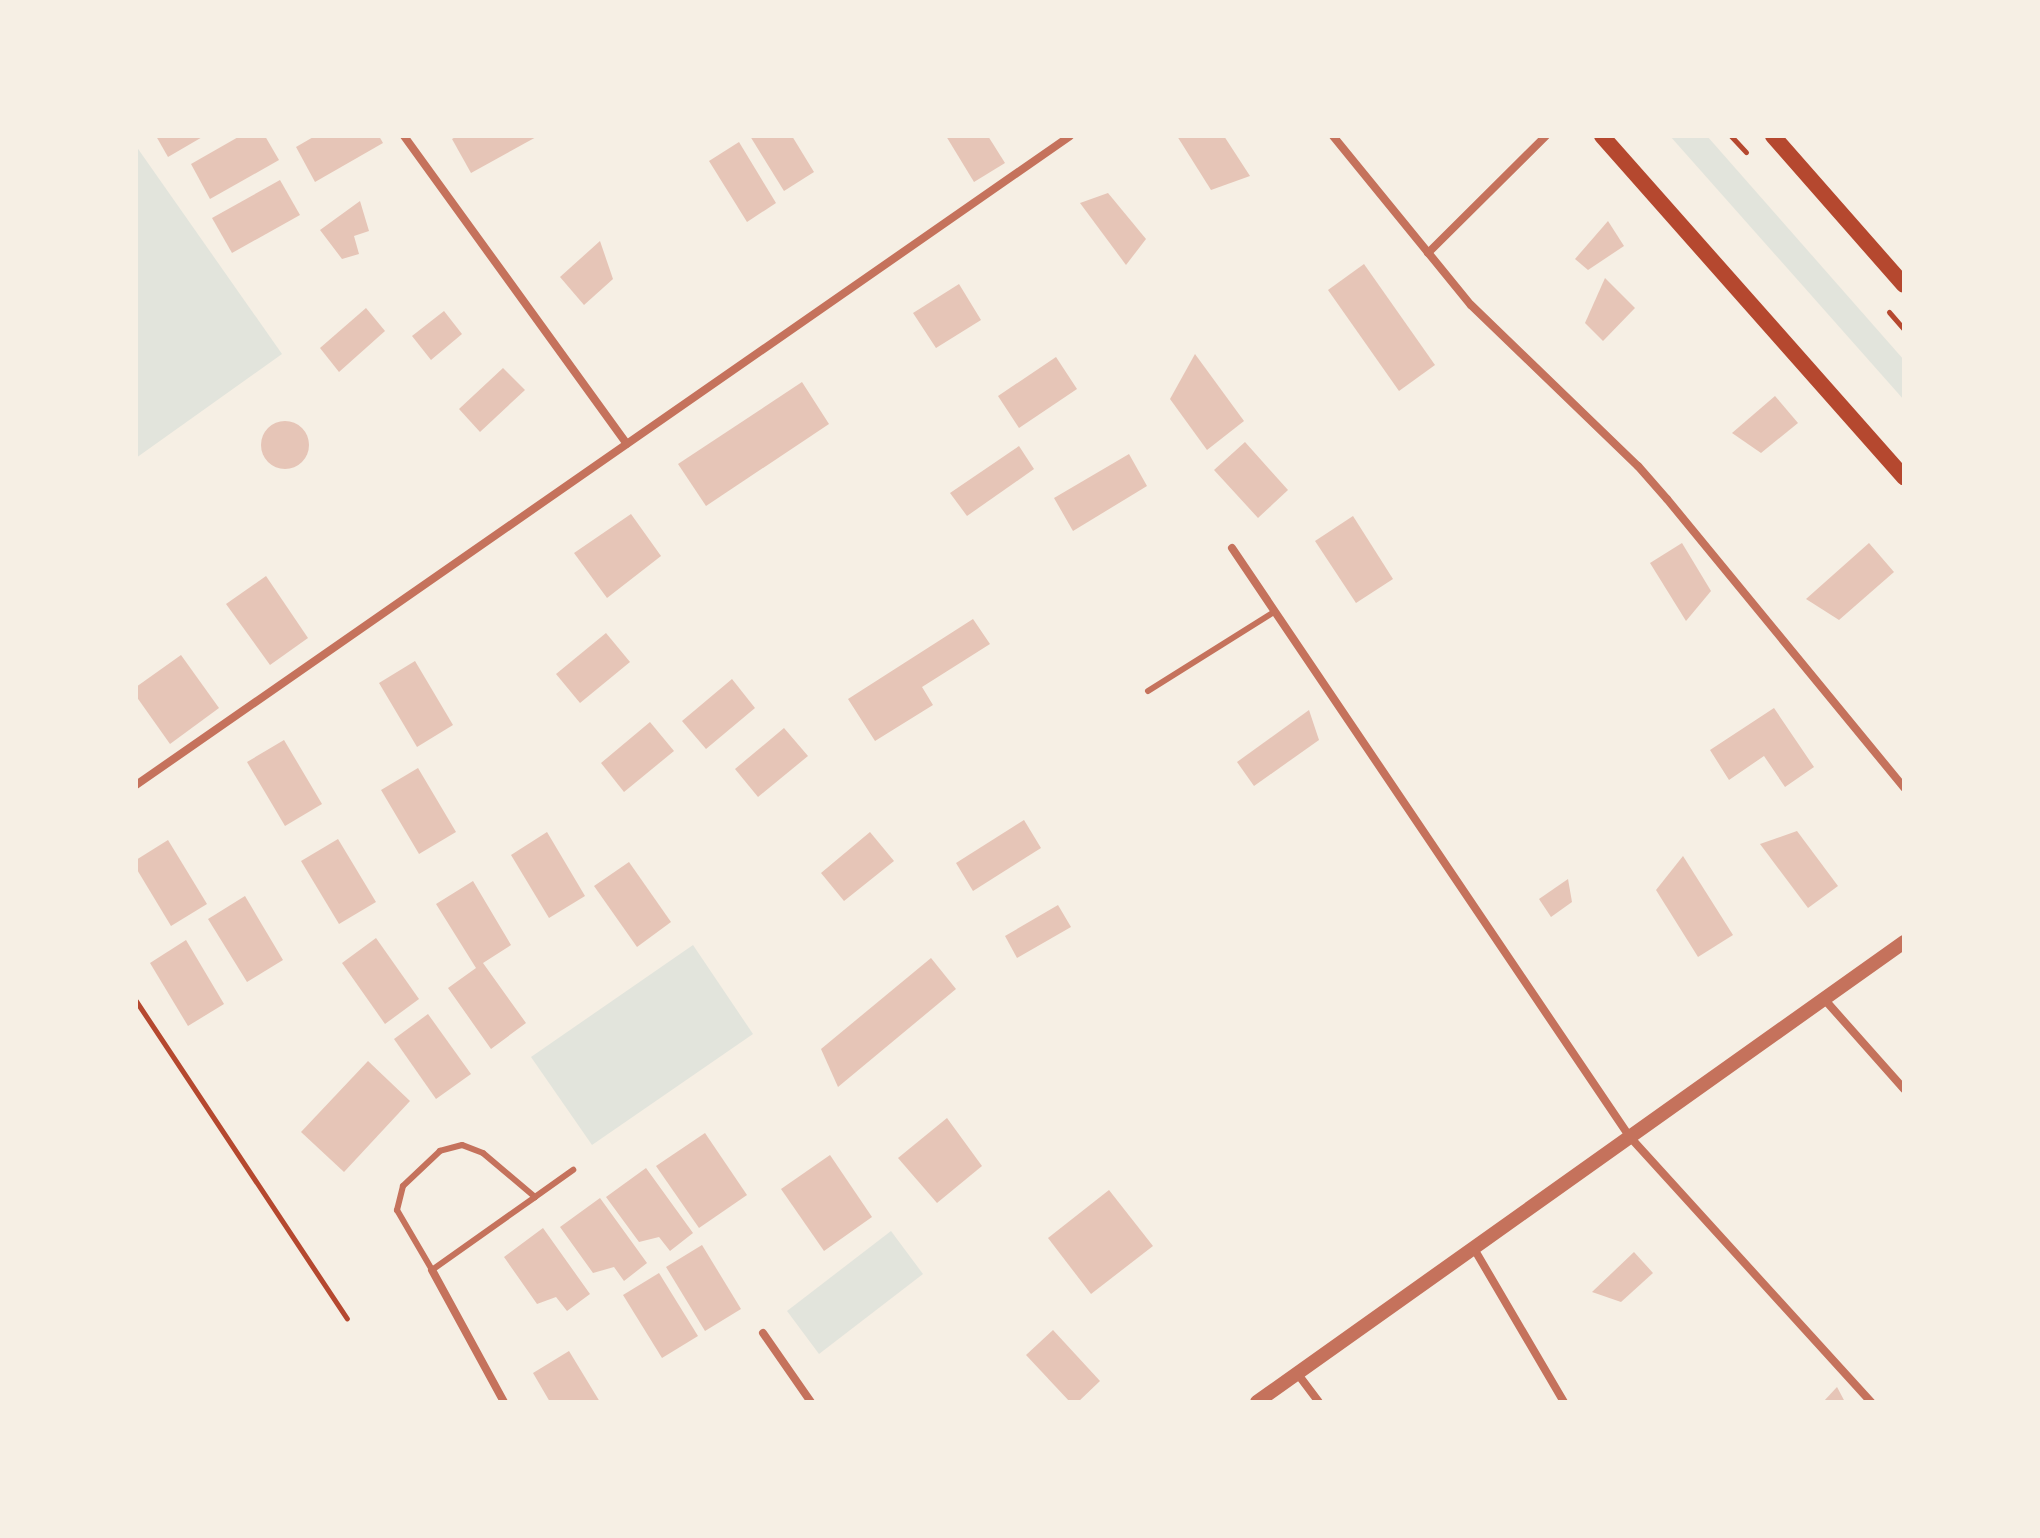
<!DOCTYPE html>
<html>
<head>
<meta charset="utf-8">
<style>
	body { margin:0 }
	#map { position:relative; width:2040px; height:1538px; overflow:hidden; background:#f6efe4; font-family:"DejaVu Sans",sans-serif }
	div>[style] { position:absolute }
	.green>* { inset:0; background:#e2e4dc }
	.building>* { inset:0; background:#e6c5b7 }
	.round { border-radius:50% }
	.path>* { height:5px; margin:-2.5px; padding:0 2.5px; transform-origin:2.5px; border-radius:2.5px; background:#b5482f }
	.service>* { height:6px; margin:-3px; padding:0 3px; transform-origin:3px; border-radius:3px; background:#c5725c }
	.minor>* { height:8px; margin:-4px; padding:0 4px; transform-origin:4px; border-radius:4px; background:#c5725c }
	.tertiary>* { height:14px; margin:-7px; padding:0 7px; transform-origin:7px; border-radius:7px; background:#c5725c }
	.secondary>* { height:16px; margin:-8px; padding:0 8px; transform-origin:8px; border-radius:8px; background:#b5482f }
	span { translate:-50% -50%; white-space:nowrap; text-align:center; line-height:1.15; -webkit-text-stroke:7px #f6efe4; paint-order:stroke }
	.frame { position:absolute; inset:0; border:138px solid #f6efe4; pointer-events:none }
</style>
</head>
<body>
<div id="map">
	<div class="green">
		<i style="clip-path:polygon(1670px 136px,1707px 136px,1904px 360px,1904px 400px)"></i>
		<i style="clip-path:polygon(136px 146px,282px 354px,136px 458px)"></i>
		<i style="clip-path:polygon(693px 945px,753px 1034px,592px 1145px,531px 1057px)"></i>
		<i style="clip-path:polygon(891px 1231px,923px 1274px,819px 1354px,787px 1311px)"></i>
	</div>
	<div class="building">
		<i style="clip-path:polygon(156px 136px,204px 136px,168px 157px)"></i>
		<i style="clip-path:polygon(240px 136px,265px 136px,279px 160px,210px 199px,191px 164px)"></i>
		<i style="clip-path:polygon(315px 136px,379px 136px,383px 143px,315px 182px,296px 147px)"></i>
		<i style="clip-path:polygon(457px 136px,538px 136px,471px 173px,452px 139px)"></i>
		<i style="clip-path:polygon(750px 136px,792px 136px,814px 172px,784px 191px)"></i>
		<i style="clip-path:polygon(946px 136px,988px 136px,1005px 163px,974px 182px)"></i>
		<i style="clip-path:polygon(1177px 136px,1224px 136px,1250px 176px,1211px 190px)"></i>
		<i style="clip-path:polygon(739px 142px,776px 203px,747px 222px,709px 161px)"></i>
		<i style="clip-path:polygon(280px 180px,300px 215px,232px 253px,212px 218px)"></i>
		<i style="clip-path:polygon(1108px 193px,1146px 239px,1126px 265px,1080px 203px)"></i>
		<i style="clip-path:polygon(360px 201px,369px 231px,354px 236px,359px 254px,342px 259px,320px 230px)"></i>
		<i style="clip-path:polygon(1608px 221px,1624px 246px,1588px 270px,1575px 259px)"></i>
		<i style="clip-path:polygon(600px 241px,613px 279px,584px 305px,560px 277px)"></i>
		<i style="clip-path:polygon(1364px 264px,1435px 365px,1399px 391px,1328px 290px)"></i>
		<i style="clip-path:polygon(1605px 278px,1635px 308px,1603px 341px,1585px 323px)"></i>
		<i style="clip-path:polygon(959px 284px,981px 320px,936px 348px,913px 313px)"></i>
		<i style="clip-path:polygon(366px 308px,385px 331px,339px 372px,320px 348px)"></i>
		<i style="clip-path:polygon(444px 311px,462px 334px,431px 360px,412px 336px)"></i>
		<i style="clip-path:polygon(1195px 354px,1244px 421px,1207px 450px,1170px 399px)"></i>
		<i style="clip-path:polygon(1056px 357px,1077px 389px,1019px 428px,998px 396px)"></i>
		<i style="clip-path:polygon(503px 368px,525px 390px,480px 432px,459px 409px)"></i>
		<i style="clip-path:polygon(802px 382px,829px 424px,706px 506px,678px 464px)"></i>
		<i style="clip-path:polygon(1775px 396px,1798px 423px,1761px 453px,1732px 433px)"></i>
		<i class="round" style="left:261px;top:421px;width:48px;height:48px"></i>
		<i style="clip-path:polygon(1245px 442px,1288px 490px,1258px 518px,1214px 470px)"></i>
		<i style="clip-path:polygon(1019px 446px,1034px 469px,967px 516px,950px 493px)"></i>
		<i style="clip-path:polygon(1129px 454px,1147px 486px,1073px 531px,1054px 498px)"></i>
		<i style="clip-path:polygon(631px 514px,661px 556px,607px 598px,574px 553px)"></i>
		<i style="clip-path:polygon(1353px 516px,1393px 579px,1356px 603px,1315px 541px)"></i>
		<i style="clip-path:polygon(1682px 543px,1711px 591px,1686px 621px,1650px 563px)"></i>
		<i style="clip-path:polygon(1869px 543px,1894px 572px,1839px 620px,1806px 599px)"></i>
		<i style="clip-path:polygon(266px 576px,308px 638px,270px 665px,226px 604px)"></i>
		<i style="clip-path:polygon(973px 619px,990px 644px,922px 687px,933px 705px,875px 741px,848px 699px)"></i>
		<i style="clip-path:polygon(606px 633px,630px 662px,580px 703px,556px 674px)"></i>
		<i style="clip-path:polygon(181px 655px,219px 708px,170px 744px,136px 696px,136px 687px)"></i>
		<i style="clip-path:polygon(415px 661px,453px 725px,417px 747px,379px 683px)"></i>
		<i style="clip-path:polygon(732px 679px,755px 708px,706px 749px,682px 721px)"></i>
		<i style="clip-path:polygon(1774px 708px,1814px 767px,1785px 787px,1764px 756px,1729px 780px,1710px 750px)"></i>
		<i style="clip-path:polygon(1309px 710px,1319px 740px,1254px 786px,1237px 762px)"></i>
		<i style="clip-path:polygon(650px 722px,674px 751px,624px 792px,601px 763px)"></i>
		<i style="clip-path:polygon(784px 728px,808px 756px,758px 797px,735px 769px)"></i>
		<i style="clip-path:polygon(284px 740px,322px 804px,285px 826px,247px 762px)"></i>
		<i style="clip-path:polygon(418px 768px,456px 832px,419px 854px,381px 790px)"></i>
		<i style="clip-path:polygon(1024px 820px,1041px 848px,973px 891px,956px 863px)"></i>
		<i style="clip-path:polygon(1797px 831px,1838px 886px,1808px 908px,1760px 844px)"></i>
		<i style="clip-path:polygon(547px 832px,585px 896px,549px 918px,511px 855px)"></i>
		<i style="clip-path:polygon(870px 832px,894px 861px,844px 901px,821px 873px)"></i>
		<i style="clip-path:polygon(338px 839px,376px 902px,339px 924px,301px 861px)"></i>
		<i style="clip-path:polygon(168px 840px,207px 904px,171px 926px,136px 868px,136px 860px)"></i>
		<i style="clip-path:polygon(1683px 856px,1733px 935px,1698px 957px,1656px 890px)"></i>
		<i style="clip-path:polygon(629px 862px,671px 922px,637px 947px,594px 886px)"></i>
		<i style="clip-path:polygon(1568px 879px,1572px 902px,1551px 917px,1539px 899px)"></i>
		<i style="clip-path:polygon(473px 881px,511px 945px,483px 963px,526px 1023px,491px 1049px,448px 988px,476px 968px,436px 904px)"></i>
		<i style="clip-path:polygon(245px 896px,283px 960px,247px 982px,208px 919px)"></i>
		<i style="clip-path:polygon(1058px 905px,1071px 927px,1017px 958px,1005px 936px)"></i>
		<i style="clip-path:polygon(376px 938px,419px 999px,385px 1024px,342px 963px)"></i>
		<i style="clip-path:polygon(186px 940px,224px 1004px,188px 1026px,150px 963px)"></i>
		<i style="clip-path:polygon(931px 958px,956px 989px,838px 1087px,821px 1049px)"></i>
		<i style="clip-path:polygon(428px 1014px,471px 1074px,436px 1099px,394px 1039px)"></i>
		<i style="clip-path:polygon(368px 1061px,410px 1101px,344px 1172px,301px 1132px)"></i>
		<i style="clip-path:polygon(947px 1118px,982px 1166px,937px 1203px,898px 1158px)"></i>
		<i style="clip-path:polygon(705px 1133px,747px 1195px,699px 1228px,656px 1166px)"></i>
		<i style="clip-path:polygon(830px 1155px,872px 1217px,824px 1251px,781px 1189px)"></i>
		<i style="clip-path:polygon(646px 1168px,693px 1233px,670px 1251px,659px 1237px,639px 1242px,606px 1197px)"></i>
		<i style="clip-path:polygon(1109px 1190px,1153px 1246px,1091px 1294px,1048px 1238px)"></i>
		<i style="clip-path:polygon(600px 1198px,647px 1263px,624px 1281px,614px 1267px,593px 1273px,560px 1227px)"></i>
		<i style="clip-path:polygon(543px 1228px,590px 1294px,567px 1311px,556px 1297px,537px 1304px,504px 1257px)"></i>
		<i style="clip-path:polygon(702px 1245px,741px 1309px,705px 1331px,666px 1267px)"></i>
		<i style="clip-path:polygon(1634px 1252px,1653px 1273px,1621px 1302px,1592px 1292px)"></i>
		<i style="clip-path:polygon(659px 1273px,698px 1336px,662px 1358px,623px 1295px)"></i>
		<i style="clip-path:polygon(1053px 1330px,1100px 1381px,1078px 1402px,1070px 1402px,1026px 1355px)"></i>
		<i style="clip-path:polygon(569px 1351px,600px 1402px,550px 1402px,533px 1373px)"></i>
		<i style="clip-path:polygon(1837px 1387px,1845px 1402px,1823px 1402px)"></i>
	</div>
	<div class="path">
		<i style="left:1731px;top:136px;width:22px;rotate:47deg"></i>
		<i style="left:1889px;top:312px;width:23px;rotate:49deg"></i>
		<i style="left:136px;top:1001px;width:381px;rotate:56.4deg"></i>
	</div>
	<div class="service">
		<i style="left:1148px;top:691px;width:149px;rotate:-32.1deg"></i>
		<i style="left:535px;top:1197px;width:68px;rotate:-139.8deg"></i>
		<i style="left:483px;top:1153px;width:22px;rotate:-159deg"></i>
		<i style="left:462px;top:1145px;width:23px;rotate:165deg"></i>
		<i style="left:440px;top:1151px;width:51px;rotate:136.6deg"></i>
		<i style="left:403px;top:1186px;width:25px;rotate:104deg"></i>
		<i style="left:397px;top:1210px;width:69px;rotate:59.7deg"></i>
		<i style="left:432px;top:1270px;width:126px;rotate:-35.3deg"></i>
		<i style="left:535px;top:1197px;width:47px;rotate:-35.4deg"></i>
	</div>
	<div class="minor">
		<i style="left:404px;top:136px;width:380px;rotate:54.1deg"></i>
		<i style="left:1333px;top:136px;width:218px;rotate:50.8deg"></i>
		<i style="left:1471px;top:305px;width:232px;rotate:44deg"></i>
		<i style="left:1638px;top:466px;width:44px;rotate:48.7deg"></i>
		<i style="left:1667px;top:499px;width:374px;rotate:50.6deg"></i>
		<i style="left:1428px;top:253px;width:166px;rotate:-44.8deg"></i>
		<i style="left:1232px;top:548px;width:709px;rotate:55.97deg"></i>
		<i style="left:1629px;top:1136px;width:360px;rotate:47.7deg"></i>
		<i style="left:136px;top:785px;width:1137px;rotate:-34.79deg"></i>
		<i style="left:1825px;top:1000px;width:119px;rotate:48.4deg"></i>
		<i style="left:1473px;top:1247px;width:180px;rotate:59.6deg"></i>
		<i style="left:432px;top:1270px;width:150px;rotate:61.4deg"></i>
		<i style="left:763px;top:1333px;width:84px;rotate:55.2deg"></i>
		<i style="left:1297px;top:1373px;width:36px;rotate:53deg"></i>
	</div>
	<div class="tertiary">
		<i style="left:1257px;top:1402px;width:794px;rotate:-35.41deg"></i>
	</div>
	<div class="secondary">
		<i style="left:1602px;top:136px;width:456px;rotate:48.5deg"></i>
		<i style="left:1773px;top:136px;width:198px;rotate:48.7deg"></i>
	</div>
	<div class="frame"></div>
</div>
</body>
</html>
